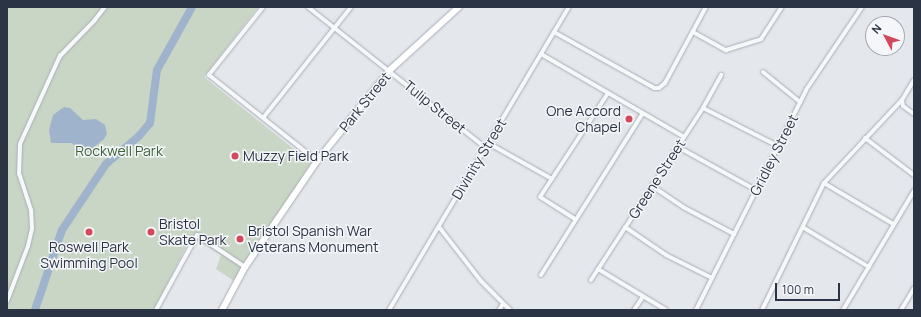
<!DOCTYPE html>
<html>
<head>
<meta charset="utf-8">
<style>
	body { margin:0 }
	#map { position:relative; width:921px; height:317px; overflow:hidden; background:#e4e7ec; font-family:Manrope,sans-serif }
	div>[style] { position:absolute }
	.green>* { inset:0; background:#c9d6c5 }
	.water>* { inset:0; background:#9fb4cc }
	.river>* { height:8px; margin:-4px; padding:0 4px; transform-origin:4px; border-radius:4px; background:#9fb4cc }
	.roads { filter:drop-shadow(0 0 1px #a9aeb7) drop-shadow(0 0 1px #a9aeb7) }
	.minor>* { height:4px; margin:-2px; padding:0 2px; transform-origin:2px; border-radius:2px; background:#f7f8fa }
	.trunk>* { height:6px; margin:-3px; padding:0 3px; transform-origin:3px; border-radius:3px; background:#fff }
	.dots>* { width:11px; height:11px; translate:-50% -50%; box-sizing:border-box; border:2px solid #f4f6f9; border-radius:50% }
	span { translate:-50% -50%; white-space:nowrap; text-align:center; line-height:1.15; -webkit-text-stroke:3px #f4f6f9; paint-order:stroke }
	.street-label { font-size:14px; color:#2b3445 }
	.poi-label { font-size:14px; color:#2b3445 }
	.right { translate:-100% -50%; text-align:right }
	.left { translate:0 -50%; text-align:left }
	.park-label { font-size:14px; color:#3f6138 }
	.frame { position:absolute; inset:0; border:8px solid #2b3445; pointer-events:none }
	.north { position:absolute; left:865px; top:16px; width:40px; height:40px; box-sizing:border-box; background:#f4f6f9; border:1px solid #a4a8b1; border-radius:50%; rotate:311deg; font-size:11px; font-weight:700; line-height:16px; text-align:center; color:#2b3445 }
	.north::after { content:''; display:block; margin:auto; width:14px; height:18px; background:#d1495b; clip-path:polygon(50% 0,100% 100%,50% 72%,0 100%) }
	.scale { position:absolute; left:775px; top:283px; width:65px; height:18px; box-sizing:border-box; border:2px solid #2b3445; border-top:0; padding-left:5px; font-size:12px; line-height:14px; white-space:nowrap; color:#2b3445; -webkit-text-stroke:3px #f4f6f9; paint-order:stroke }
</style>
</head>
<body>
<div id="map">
	<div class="green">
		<i style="clip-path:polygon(7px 7px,258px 7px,204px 77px,312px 164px,234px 281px,216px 269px,221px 255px,191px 237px,154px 310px,7px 310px)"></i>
	</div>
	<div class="water">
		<i style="clip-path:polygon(64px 107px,70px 108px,83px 120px,96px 119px,105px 125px,107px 134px,104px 139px,87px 153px,82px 154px,72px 143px,51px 143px,49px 130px,53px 115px)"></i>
	</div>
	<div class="river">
		<i style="left:35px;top:310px;width:84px;rotate:-71.4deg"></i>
		<i style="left:62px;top:230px;width:79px;rotate:-56.3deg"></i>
		<i style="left:106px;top:164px;width:43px;rotate:-40.3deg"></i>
		<i style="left:139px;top:136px;width:17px;rotate:-50deg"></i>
		<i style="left:150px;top:123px;width:53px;rotate:-82.5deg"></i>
		<i style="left:157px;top:70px;width:72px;rotate:-60.9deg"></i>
	</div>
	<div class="roads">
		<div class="minor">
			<i style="left:263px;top:7px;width:87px;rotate:128.5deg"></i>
			<i style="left:209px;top:75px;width:138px;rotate:38.5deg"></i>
			<i style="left:308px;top:7px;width:227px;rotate:38.4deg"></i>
			<i style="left:554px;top:32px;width:115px;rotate:29.2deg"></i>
			<i style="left:654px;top:88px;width:5px"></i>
			<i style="left:659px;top:88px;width:8px;rotate:-40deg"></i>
			<i style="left:665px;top:83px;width:86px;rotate:-61.7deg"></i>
			<i style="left:693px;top:32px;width:38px;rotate:29deg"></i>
			<i style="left:726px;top:50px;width:37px;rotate:-17deg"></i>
			<i style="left:761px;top:39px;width:38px;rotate:-57deg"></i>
			<i style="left:541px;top:54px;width:165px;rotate:30.1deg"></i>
			<i style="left:763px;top:72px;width:48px;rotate:39deg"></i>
			<i style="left:902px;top:100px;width:6px;rotate:81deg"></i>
			<i style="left:903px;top:106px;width:14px;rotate:36deg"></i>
			<i style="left:703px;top:108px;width:84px;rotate:26.9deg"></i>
			<i style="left:263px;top:118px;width:142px;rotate:-51.6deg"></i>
			<i style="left:865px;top:138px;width:61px;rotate:37.1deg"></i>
			<i style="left:488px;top:143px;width:73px;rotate:29.4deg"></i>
			<i style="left:678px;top:147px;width:89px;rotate:28.9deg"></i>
			<i style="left:824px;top:183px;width:80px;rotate:30.7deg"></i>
			<i style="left:652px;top:186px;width:37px;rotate:34deg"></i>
			<i style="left:683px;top:207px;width:58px;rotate:27.9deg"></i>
			<i style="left:575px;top:219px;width:41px;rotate:-147.8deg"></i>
			<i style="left:540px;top:197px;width:124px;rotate:-56.8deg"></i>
			<i style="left:439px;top:227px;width:68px;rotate:52.1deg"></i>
			<i style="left:481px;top:281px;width:41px;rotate:45deg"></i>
			<i style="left:625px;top:227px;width:50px;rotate:34.3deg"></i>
			<i style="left:666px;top:255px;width:51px;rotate:26.6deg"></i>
			<i style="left:804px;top:228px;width:76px;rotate:31deg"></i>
			<i style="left:598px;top:269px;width:79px;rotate:31.1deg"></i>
			<i style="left:541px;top:275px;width:191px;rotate:-57.8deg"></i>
			<i style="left:591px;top:280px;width:205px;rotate:-56.9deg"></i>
			<i style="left:703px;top:108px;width:38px;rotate:-61deg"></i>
			<i style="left:7px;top:301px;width:59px;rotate:-69.1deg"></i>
			<i style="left:28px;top:246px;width:18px;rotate:-77deg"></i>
			<i style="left:32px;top:228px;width:18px;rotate:-93deg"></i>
			<i style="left:31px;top:210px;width:38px;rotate:-108deg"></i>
			<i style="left:19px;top:174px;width:30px;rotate:-88deg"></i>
			<i style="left:20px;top:144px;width:97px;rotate:-65.6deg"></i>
			<i style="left:60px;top:56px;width:49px;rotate:-45.8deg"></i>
			<i style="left:94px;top:21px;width:18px;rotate:-52deg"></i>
			<i style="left:156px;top:310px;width:85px;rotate:-61.3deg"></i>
			<i style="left:197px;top:235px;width:58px;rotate:33.7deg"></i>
			<i style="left:389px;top:310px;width:352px;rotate:-59.3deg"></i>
			<i style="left:499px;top:310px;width:7px;rotate:-56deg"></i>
			<i style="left:634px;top:310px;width:14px;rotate:-56deg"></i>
			<i style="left:696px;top:310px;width:246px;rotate:-63.4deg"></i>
			<i style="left:806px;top:90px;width:100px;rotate:-56deg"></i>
			<i style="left:762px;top:310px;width:141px;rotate:-64deg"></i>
			<i style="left:824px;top:183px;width:114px;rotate:-46.8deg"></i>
			<i style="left:902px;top:100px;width:23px;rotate:-59deg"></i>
			<i style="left:843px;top:310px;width:139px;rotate:-59.2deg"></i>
			<i style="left:901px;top:310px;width:26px;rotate:-59deg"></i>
		</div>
		<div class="trunk">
			<i style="left:222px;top:310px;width:49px;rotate:-61.9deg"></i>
			<i style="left:245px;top:267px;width:128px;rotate:-55.8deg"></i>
			<i style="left:317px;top:161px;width:118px;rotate:-51.2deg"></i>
			<i style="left:391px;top:69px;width:92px;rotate:-42.4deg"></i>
		</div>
	</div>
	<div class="dots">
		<i style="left:629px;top:119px;background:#d1495b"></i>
		<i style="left:235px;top:156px;background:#d1495b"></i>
		<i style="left:89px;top:232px;background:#d1495b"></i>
		<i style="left:151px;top:232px;background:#d1495b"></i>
		<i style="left:240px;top:239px;background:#d1495b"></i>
	</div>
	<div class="street-label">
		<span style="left:365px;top:102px;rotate:-51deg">Park Street</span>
		<span style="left:435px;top:107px;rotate:39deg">Tulip Street</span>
		<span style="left:774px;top:155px;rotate:-63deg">Gridley Street</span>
		<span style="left:479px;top:159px;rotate:-59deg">Divinity Street</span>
		<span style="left:657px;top:179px;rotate:-57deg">Greene Street</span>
	</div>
	<div class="poi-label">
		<span class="right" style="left:621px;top:119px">One Accord<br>Chapel</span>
		<span class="left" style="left:243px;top:156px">Muzzy Field Park</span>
		<span class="left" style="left:159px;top:232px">Bristol<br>Skate Park</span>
		<span class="left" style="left:248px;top:239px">Bristol Spanish War<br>Veterans Monument</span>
		<span style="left:89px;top:255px">Roswell Park<br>Swimming Pool</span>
	</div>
	<div class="park-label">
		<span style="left:119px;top:151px">Rockwell Park</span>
	</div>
	<div class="frame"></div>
	<div class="north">N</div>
	<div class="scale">100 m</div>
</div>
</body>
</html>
